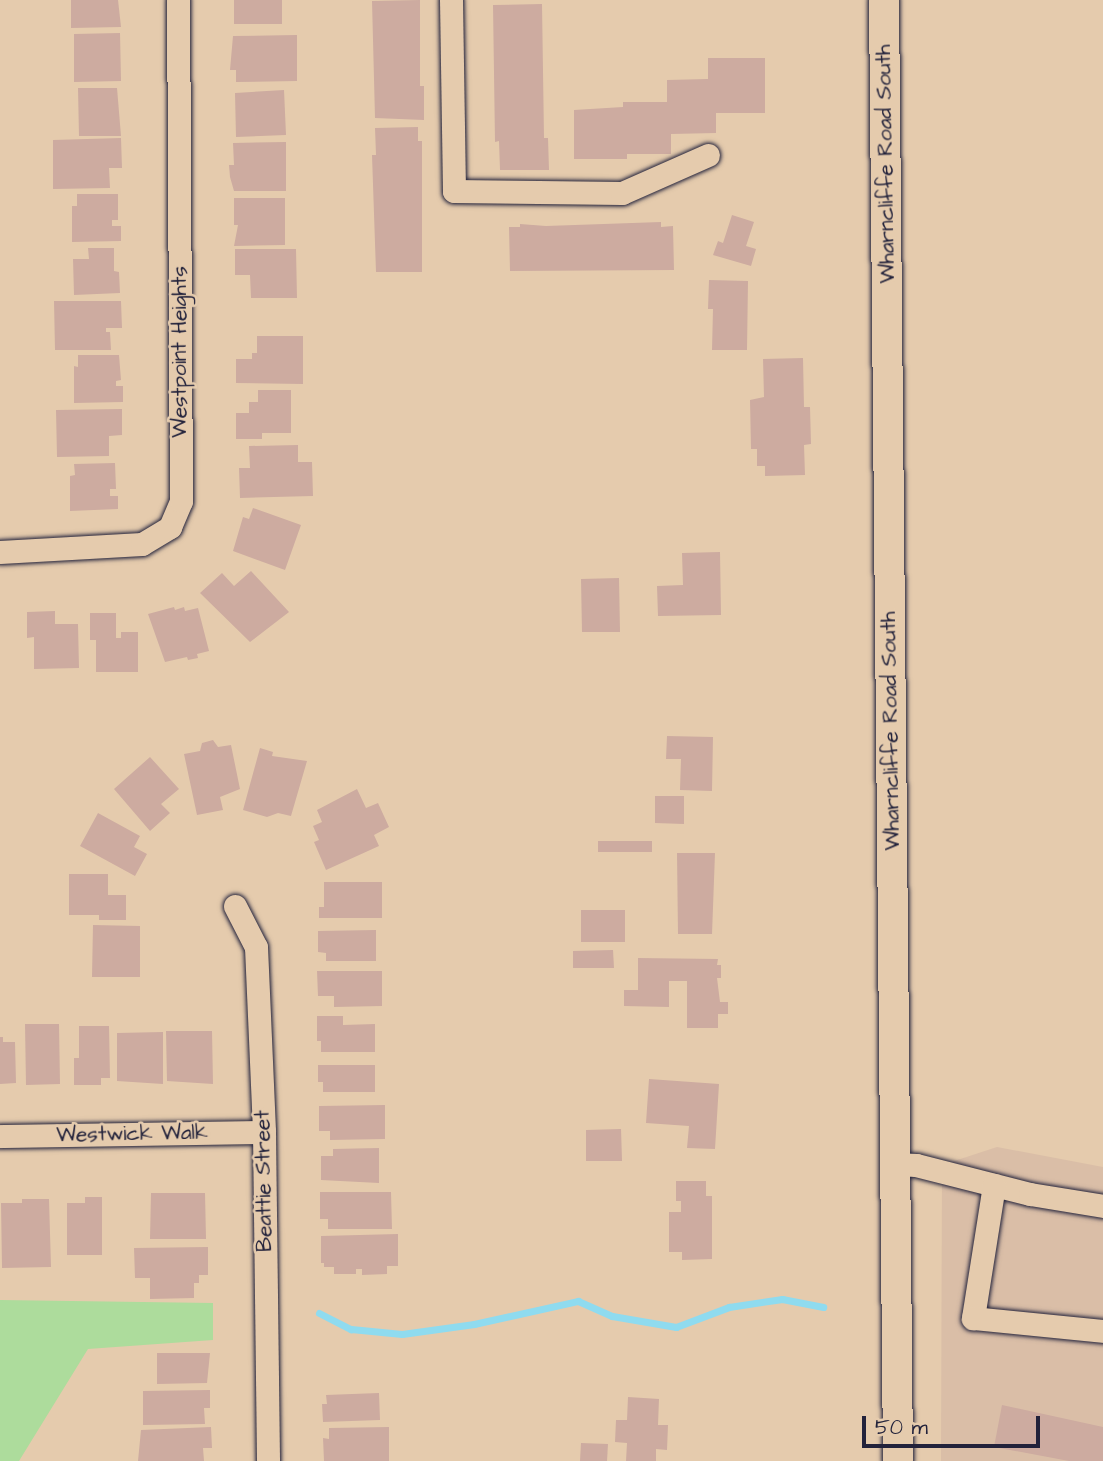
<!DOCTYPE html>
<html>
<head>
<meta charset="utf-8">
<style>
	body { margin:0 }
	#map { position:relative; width:1103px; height:1461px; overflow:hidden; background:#e5cbad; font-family:"Architects Daughter",sans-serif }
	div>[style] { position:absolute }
	.built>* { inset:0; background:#dabea7 }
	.green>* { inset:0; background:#addc9c }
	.stream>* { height:7px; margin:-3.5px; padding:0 3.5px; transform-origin:3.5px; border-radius:3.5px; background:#8fdbef }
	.building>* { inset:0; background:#cdaba0 }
	.roads { filter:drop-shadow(0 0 2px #22223b) drop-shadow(0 0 2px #22223b) }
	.minor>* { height:23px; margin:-11.5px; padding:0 11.5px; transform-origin:11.5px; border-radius:11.5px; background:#e5cbad }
	.major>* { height:30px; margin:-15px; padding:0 15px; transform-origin:15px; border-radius:15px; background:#e5cbad }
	span { translate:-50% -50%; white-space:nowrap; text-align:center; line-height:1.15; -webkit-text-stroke:5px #e5cbad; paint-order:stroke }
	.street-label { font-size:21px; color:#22223b }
	.scale { position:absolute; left:862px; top:1416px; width:178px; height:32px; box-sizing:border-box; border:4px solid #22223b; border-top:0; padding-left:9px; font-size:21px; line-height:24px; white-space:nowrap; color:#22223b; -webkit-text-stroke:5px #e5cbad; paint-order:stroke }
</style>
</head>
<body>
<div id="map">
	<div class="built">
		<i style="clip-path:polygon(997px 1147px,1103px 1167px,1103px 1461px,941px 1461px,942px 1165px)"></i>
	</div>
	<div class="green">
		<i style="clip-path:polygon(0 1300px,213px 1303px,213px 1340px,88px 1349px,19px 1461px,0 1461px)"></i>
	</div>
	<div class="stream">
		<i style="left:319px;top:1313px;width:36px;rotate:27deg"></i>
		<i style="left:351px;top:1329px;width:51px;rotate:5.6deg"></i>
		<i style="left:402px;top:1334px;width:73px;rotate:-7.9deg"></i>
		<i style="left:474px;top:1324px;width:107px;rotate:-12.5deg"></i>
		<i style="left:578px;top:1301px;width:37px;rotate:24deg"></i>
		<i style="left:612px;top:1316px;width:65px;rotate:9.8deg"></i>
		<i style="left:676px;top:1327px;width:57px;rotate:-20.7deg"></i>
		<i style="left:729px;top:1307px;width:54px;rotate:-8.6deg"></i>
		<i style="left:782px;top:1299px;width:42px;rotate:11deg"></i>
	</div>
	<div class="building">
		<i style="clip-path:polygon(71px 0,118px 0,121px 27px,71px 28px)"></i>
		<i style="clip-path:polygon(234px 0,282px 0,282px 24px,234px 24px)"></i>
		<i style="clip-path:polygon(420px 0,420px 86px,424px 86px,424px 120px,375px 118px,372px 1px)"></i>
		<i style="clip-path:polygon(542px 4px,544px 138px,548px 138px,549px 170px,500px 170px,499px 141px,495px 142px,493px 5px)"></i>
		<i style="clip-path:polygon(120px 33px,121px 81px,74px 82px,74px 34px)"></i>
		<i style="clip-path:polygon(297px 35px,297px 81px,236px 82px,236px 70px,230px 70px,233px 36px)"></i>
		<i style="clip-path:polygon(708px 58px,765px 58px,765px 113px,716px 113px,716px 133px,671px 134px,671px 154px,627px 154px,627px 159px,574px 159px,574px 110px,623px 107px,623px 102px,667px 102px,667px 80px,708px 79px)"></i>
		<i style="clip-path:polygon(78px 88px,117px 88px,121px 136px,79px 136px)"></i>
		<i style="clip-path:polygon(284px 90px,286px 135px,236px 137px,235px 93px)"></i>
		<i style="clip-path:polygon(418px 127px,418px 141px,422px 141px,422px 272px,376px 272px,372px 155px,376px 155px,375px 128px)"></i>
		<i style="clip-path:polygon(121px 138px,122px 168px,109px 168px,110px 188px,53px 189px,53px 140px)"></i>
		<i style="clip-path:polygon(286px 142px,286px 191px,234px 191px,230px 177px,229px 165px,234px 165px,233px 143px)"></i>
		<i style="clip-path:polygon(77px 194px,118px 194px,118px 220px,112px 220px,112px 226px,121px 226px,121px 241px,72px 242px,72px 206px,77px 206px)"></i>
		<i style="clip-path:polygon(234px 198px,285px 198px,285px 245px,234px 246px,238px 225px,234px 225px)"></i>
		<i style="clip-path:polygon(732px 215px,754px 222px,746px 246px,756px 249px,751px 266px,713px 255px,718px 241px,723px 243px)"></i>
		<i style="clip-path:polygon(661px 222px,661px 227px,673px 226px,674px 270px,510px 271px,509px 227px,520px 227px,520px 224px,546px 226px)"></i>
		<i style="clip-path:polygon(88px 248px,114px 248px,114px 271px,119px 272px,120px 293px,74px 295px,73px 259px,89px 259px)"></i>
		<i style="clip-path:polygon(235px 249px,296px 249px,297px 298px,251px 298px,250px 275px,235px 275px)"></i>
		<i style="clip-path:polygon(709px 280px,748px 281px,747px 350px,712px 350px,713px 309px,708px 309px)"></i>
		<i style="clip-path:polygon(54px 301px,121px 301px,122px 328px,106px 328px,106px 332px,110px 332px,111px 350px,55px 350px)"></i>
		<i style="clip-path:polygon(257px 336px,303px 336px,303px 384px,236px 383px,236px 359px,252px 359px,252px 353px,257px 353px)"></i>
		<i style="clip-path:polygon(78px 355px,119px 355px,121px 380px,116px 381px,116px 386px,123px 386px,123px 402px,74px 403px,74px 366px,78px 367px)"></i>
		<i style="clip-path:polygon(803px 358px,804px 407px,810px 407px,811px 444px,804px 445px,805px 475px,765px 476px,765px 466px,757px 466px,757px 449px,751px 449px,750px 400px,764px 397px,763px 359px)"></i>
		<i style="clip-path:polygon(258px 390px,291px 390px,291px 433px,262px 433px,262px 439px,236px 439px,236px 413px,249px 413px,249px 402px,258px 402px)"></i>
		<i style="clip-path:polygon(122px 409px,122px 435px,109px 436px,109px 456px,57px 457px,56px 410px)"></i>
		<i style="clip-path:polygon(298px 445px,298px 462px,312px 462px,313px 496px,240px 498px,239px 468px,250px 468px,249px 446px)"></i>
		<i style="clip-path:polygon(115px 463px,116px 489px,110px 489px,110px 496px,118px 496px,118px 509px,70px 511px,70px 476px,75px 475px,74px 464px)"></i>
		<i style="clip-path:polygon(253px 508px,301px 525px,285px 570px,233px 551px,243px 517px,249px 519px)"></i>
		<i style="clip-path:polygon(720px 552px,721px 615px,658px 616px,657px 586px,683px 585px,682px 553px)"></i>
		<i style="clip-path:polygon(251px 571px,289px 612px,250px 642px,200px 593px,222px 573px,234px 586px)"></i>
		<i style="clip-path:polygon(619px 578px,620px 632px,582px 632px,581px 579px)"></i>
		<i style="clip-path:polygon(174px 607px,175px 610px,184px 607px,185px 611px,198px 608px,209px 651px,197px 654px,198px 658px,188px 660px,187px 657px,165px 662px,148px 614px)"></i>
		<i style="clip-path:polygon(55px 611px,55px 624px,78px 624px,79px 668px,34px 669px,34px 637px,27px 638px,27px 612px)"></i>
		<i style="clip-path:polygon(90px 613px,116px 613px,116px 638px,121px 638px,121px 632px,138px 632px,138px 672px,96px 672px,96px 640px,90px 640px)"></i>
		<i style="clip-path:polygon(667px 736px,713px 737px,712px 791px,680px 790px,681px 759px,666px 759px)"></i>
		<i style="clip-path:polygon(213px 740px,218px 747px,231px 745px,240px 789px,220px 797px,223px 810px,197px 815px,184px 754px,200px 751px,202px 743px)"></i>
		<i style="clip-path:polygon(260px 748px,273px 752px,272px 756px,307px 761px,291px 816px,278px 813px,267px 817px,243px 810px)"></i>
		<i style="clip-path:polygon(150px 757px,179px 789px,161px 804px,170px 813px,150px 831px,114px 789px)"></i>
		<i style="clip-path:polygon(357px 789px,366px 808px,378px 803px,389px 827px,374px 835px,379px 846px,326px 870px,314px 842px,319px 840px,313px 826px,322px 822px,317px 810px)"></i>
		<i style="clip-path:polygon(655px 796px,684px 796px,684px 824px,655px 823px)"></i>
		<i style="clip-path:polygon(98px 813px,140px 836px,134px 847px,147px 854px,135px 876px,80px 846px)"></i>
		<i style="clip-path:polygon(598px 841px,652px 841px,652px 852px,598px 852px)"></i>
		<i style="clip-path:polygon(677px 853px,715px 853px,712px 934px,678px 934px)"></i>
		<i style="clip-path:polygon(69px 874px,108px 874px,108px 895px,126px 895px,126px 920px,99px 920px,99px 915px,69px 915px)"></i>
		<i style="clip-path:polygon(324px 882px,382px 882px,382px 918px,319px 918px,319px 907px,324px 907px)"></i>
		<i style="clip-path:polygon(581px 910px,625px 910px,625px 942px,581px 942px)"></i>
		<i style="clip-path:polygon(93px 925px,140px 926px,140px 977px,92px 977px)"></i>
		<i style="clip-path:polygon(376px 930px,376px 961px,326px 961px,326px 953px,318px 952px,318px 931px)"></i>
		<i style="clip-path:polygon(613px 950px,614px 968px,573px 968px,573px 951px)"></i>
		<i style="clip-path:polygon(638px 958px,718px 959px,717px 965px,721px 965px,721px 978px,717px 978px,720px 1002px,728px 1002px,728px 1014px,718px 1014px,718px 1028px,687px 1028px,687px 981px,669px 981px,669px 1007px,624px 1006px,624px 990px,638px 990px)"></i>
		<i style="clip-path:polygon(317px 971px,382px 971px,382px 1006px,334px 1007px,334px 996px,318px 996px)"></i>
		<i style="clip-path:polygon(317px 1016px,343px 1016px,343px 1025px,375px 1024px,375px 1052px,321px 1052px,321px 1041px,317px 1041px)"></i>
		<i style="clip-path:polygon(25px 1024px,59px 1024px,60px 1084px,26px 1085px)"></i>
		<i style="clip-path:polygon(79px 1026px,109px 1026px,110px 1078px,101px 1078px,101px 1085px,74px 1085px,74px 1058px,79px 1058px)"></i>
		<i style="clip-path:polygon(166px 1031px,212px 1031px,213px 1084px,167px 1081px)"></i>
		<i style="clip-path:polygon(163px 1032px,163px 1084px,117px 1081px,117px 1033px)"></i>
		<i style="clip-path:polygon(0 1037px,3px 1037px,3px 1042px,15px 1042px,16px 1083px,0 1084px)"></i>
		<i style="clip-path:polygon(318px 1065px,375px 1065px,375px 1092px,323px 1092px,323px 1082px,318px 1082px)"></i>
		<i style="clip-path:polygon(649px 1079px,719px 1084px,715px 1149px,687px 1148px,689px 1126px,646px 1123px)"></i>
		<i style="clip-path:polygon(385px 1105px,385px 1139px,330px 1140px,330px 1131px,319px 1131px,319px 1106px)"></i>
		<i style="clip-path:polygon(621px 1129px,622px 1161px,586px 1161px,586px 1130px)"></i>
		<i style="clip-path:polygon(379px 1148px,379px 1183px,321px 1180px,321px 1156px,333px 1156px,333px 1149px)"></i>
		<i style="clip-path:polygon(676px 1181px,706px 1181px,706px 1196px,712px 1196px,712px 1259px,682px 1260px,682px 1252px,669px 1252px,669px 1212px,681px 1212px,681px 1201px,676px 1201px)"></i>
		<i style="clip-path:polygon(320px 1192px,391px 1192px,392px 1229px,328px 1229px,328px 1219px,320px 1219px)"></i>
		<i style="clip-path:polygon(151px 1193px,205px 1193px,206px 1239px,150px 1239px)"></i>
		<i style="clip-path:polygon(85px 1197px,102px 1197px,102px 1255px,67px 1255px,67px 1203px,85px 1203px)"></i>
		<i style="clip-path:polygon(22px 1199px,49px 1199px,51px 1267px,2px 1268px,1px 1203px,22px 1203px)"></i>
		<i style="clip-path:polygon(398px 1234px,398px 1266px,387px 1266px,387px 1274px,362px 1275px,362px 1269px,356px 1269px,356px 1274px,334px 1274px,334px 1267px,324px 1267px,324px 1263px,321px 1263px,321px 1236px)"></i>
		<i style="clip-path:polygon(208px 1247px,208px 1275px,199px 1275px,199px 1283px,194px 1283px,194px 1298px,150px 1299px,150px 1278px,135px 1278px,134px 1248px)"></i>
		<i style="clip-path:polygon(157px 1353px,210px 1353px,207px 1383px,157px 1384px)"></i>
		<i style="clip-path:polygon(210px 1390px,210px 1408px,204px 1408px,205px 1424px,143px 1425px,143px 1391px)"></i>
		<i style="clip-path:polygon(379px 1393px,380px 1420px,323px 1422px,322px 1404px,327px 1404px,326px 1395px)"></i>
		<i style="clip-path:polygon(628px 1397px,659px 1399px,658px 1425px,668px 1425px,667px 1450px,656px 1449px,656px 1461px,626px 1461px,627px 1443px,615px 1442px,616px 1420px,627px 1420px)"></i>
		<i style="clip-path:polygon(1002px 1405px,1103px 1427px,1103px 1461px,1069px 1461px,994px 1447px)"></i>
		<i style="clip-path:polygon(211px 1427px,212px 1448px,203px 1448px,204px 1461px,138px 1461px,141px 1430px)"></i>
		<i style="clip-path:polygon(389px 1427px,389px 1461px,324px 1461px,323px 1438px,329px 1439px,329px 1428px)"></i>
		<i style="clip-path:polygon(581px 1443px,608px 1444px,607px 1461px,580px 1461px)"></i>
	</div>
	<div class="roads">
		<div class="minor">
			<i style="left:451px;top:0;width:191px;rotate:89.1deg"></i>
			<i style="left:454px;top:191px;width:168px;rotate:0.7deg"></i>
			<i style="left:622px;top:193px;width:94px;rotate:-23.8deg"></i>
			<i style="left:0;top:552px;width:142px;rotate:-3.2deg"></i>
			<i style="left:142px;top:544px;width:33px;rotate:-31deg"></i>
			<i style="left:170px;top:527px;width:28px;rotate:-67deg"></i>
			<i style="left:181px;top:501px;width:501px;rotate:-90.34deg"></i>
			<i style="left:235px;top:906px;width:46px;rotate:62.9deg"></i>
			<i style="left:256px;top:947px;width:185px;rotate:87.5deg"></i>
			<i style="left:264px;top:1132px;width:329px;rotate:89.3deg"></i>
			<i style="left:0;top:1136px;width:264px;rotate:-0.9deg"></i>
			<i style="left:895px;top:1164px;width:21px;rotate:3deg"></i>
			<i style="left:916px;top:1165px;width:118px;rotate:14.3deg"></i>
			<i style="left:1030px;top:1194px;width:74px;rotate:9.3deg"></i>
			<i style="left:994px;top:1185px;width:135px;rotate:99deg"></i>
			<i style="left:973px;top:1318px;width:131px;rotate:5.7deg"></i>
		</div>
		<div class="major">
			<i style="left:884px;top:0;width:1461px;rotate:89.45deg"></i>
		</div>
	</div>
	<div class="street-label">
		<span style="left:886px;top:164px;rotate:-91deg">Wharncliffe Road South</span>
		<span style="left:180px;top:352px;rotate:-90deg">Westpoint Heights</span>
		<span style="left:891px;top:731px;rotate:-91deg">Wharncliffe Road South</span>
		<span style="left:132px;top:1134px;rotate:-1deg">Westwick Walk</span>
		<span style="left:264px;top:1181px;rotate:-91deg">Beattie Street</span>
	</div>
	<div class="scale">50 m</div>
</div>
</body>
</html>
